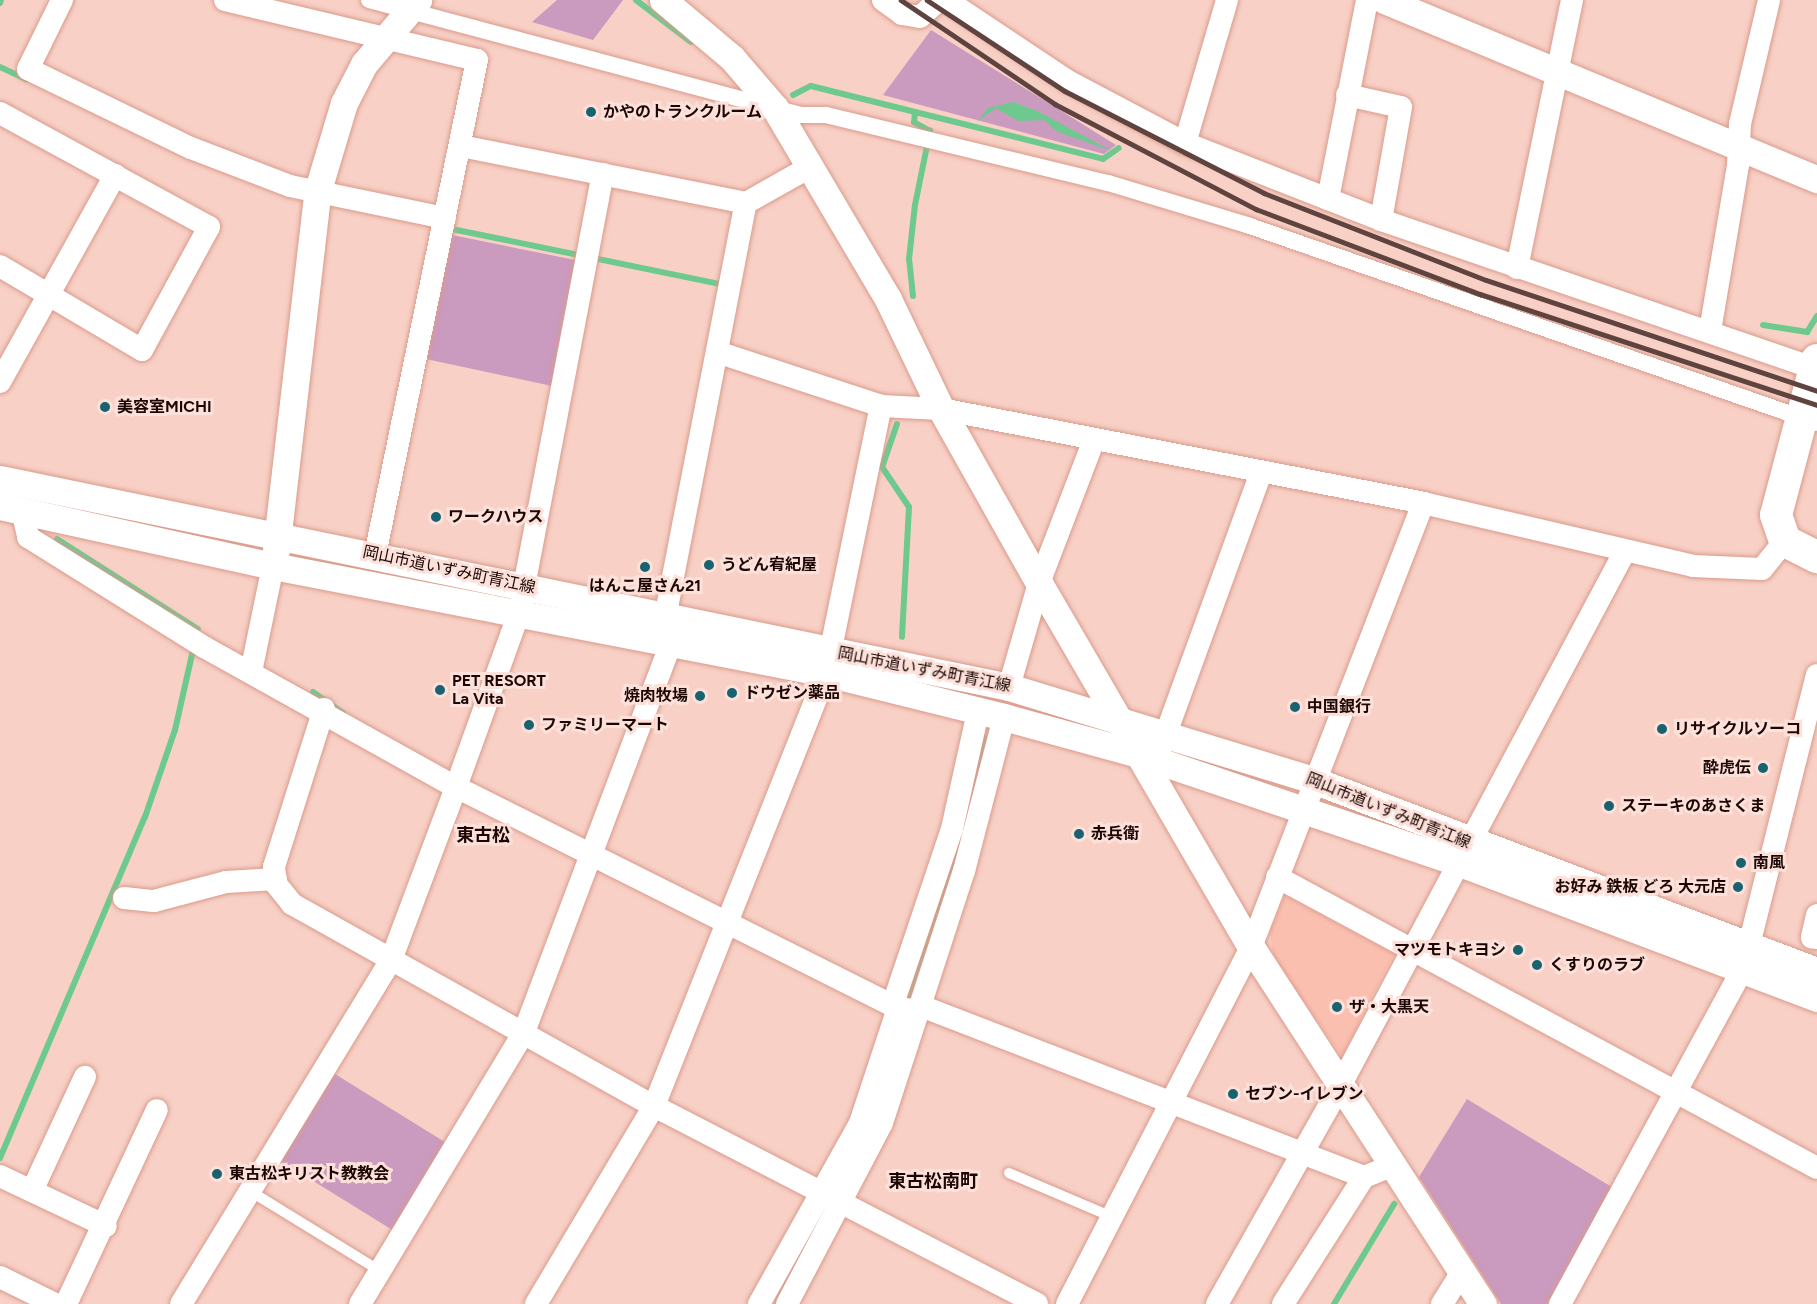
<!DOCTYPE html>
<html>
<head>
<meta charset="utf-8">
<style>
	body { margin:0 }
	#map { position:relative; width:1817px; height:1304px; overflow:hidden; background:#f8d0c6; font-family:Figtree,"Noto Sans JP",sans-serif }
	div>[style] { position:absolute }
	.built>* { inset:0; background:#fbbfb0 }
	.green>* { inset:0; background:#ca9abf }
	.water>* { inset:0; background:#6ec98f }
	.stream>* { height:6px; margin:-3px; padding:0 3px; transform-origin:3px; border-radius:3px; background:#6ec98f }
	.roads { filter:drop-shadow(0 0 2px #da9b8b) drop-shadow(0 0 2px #da9b8b) }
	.service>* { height:10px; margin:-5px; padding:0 5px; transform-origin:5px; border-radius:5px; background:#fff }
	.pedestrian>* { height:16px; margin:-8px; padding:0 8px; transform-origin:8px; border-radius:8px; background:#fff }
	.minor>* { height:22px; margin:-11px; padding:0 11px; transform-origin:11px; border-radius:11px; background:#fff }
	.tertiary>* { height:27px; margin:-13.5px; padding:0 13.5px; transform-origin:13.5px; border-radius:13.5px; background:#fff }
	.secondary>* { height:32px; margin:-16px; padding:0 16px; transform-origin:16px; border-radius:16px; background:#fff }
	.rail>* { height:4.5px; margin:-2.25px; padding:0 2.25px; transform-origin:2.25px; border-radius:2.25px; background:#5f433e }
	.dots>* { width:16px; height:16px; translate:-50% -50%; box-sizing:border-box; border:3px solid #fce0da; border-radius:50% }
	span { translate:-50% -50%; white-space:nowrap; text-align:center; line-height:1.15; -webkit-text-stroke:6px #fce0da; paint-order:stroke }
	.poi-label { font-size:16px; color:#1d0704; font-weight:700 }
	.left { translate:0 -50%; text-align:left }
	.right { translate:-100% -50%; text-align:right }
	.street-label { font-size:16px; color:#1d0704 }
	.neighbourhood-label { font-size:18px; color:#1d0704; font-weight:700 }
</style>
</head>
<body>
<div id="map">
	<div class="built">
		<i style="clip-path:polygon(1285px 896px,1394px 954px,1342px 1056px,1273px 956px,1270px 932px)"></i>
	</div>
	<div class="green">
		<i style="clip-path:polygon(557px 0,623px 0,593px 40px,532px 22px)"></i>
		<i style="clip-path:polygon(931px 30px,1116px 145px,1104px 154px,883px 95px)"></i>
		<i style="clip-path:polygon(452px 235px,575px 260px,552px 386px,426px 359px)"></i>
		<i style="clip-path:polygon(335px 1074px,448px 1144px,394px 1231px,281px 1161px)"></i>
		<i style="clip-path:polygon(1467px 1099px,1615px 1189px,1551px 1304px,1501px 1304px,1419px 1177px)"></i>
	</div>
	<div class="water">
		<i style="clip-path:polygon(1013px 102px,1037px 111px,1112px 151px,1058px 132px,1044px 120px,1018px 121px,996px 108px,978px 121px,988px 108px)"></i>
	</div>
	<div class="stream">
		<i style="left:636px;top:0;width:69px;rotate:37.4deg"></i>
		<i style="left:0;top:3px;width:3px;rotate:-72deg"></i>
		<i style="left:0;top:67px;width:29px;rotate:25deg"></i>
		<i style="left:793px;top:95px;width:20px;rotate:-27deg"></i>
		<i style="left:811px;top:86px;width:301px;rotate:14deg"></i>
		<i style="left:1103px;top:159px;width:19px;rotate:-35deg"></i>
		<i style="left:447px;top:228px;width:284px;rotate:11.6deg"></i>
		<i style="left:913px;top:296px;width:37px;rotate:-96deg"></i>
		<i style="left:909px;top:259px;width:54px;rotate:-83.7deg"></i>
		<i style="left:915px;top:205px;width:76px;rotate:-78.5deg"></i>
		<i style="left:930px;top:131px;width:18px;rotate:-151deg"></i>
		<i style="left:914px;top:122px;width:10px;rotate:-84deg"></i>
		<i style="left:1763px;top:325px;width:45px;rotate:9deg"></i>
		<i style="left:1807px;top:332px;width:19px;rotate:-58deg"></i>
		<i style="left:897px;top:424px;width:46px;rotate:109.2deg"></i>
		<i style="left:882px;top:467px;width:48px;rotate:56deg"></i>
		<i style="left:909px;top:507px;width:130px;rotate:93.1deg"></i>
		<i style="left:57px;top:539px;width:167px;rotate:32.6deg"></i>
		<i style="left:313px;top:692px;width:37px;rotate:35deg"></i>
		<i style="left:972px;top:789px;width:53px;rotate:-77deg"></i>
		<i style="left:905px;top:1004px;width:158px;rotate:-71.6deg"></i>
		<i style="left:0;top:1158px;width:371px;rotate:-67deg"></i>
		<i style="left:145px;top:817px;width:92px;rotate:-71deg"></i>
		<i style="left:175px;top:730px;width:82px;rotate:-77.3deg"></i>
		<i style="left:1334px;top:1304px;width:117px;rotate:-59deg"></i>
	</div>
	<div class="roads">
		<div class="service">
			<i style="left:1009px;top:1173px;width:112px;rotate:23.1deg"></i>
			<i style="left:250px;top:1191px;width:153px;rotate:31.6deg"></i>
		</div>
		<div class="pedestrian">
			<i style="left:369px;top:0;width:447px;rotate:14.9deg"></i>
			<i style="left:801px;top:115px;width:25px"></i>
			<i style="left:826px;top:115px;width:290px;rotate:13.6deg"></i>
			<i style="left:1108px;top:183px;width:145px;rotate:16.8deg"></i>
			<i style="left:1247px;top:225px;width:603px;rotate:19.16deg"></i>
		</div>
		<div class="minor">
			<i style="left:62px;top:0;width:77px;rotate:116.2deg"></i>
			<i style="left:28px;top:69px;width:181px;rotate:25.9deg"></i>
			<i style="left:191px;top:148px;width:106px;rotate:21deg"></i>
			<i style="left:290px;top:186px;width:158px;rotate:11.7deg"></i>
			<i style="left:225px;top:0;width:259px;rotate:13.4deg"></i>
			<i style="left:477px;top:60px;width:505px;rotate:101.64deg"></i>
			<i style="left:883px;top:0;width:24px;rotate:36deg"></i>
			<i style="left:902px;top:14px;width:18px;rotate:9deg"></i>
			<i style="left:920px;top:17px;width:25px;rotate:-42deg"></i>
			<i style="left:946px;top:0;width:146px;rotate:33.6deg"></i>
			<i style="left:1068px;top:81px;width:132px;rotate:27.9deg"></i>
			<i style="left:1185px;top:143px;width:211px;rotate:21.4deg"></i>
			<i style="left:1381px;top:220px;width:458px;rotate:18.9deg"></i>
			<i style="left:1347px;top:95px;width:55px;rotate:12.5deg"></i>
			<i style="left:1401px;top:107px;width:115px;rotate:100deg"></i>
			<i style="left:0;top:113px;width:238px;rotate:28.6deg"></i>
			<i style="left:209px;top:227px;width:140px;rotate:118.6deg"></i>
			<i style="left:142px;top:350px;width:165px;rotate:-149.4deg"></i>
			<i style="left:1185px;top:143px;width:149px;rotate:-73.6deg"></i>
			<i style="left:461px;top:146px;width:291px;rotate:11.3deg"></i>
			<i style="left:746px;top:203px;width:73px;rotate:-29.4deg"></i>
			<i style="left:1328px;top:199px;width:203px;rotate:-78.9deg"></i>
			<i style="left:1517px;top:268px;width:274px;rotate:-78.4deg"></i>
			<i style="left:1710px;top:331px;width:168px;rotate:-80.4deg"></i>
			<i style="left:1738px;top:165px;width:41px;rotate:-87.2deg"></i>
			<i style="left:1740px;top:124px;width:127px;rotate:-76.8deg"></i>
			<i style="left:717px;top:352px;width:173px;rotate:18.2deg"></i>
			<i style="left:881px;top:406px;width:60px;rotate:2.9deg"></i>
			<i style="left:941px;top:409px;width:491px;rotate:11deg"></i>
			<i style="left:1423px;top:503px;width:277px;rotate:13.1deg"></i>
			<i style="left:1693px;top:566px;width:69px;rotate:2.5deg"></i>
			<i style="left:1762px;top:569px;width:36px;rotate:-51deg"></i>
			<i style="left:0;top:382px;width:237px;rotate:-60.9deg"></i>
			<i style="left:22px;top:510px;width:28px;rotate:77deg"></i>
			<i style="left:28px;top:537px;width:208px;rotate:32deg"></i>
			<i style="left:204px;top:647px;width:288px;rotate:29.1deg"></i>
			<i style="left:456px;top:787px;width:494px;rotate:26.6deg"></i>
			<i style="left:898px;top:1008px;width:21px;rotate:8deg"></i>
			<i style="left:665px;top:618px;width:423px;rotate:-79deg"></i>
			<i style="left:251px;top:672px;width:108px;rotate:-78.3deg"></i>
			<i style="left:1009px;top:687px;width:108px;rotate:-73.9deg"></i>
			<i style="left:1039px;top:583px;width:153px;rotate:-69deg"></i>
			<i style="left:324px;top:709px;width:166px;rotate:107.6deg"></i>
			<i style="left:274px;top:867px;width:17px;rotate:83deg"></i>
			<i style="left:276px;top:884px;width:26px;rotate:51deg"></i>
			<i style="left:292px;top:904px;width:415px;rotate:29.2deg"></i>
			<i style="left:654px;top:1106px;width:431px;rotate:27.3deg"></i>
			<i style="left:1160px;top:750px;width:295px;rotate:-70deg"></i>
			<i style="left:1277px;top:877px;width:613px;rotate:28.32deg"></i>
			<i style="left:124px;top:898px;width:30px;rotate:6deg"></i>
			<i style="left:154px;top:901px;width:74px;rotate:-14.8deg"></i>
			<i style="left:226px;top:882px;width:50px;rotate:-3.4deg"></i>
			<i style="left:1817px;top:915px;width:23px;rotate:103deg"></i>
			<i style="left:1812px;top:937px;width:5px;rotate:11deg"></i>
			<i style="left:893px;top:1004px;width:185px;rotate:-71.4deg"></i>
			<i style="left:952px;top:829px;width:120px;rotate:-77.5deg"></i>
			<i style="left:921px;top:1006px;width:475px;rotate:21.1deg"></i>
			<i style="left:1364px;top:1177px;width:29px;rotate:-22deg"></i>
			<i style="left:0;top:1176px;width:117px;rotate:25.3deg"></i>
			<i style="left:32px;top:1191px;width:126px;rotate:-65.1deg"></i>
			<i style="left:0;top:1277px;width:61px;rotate:26.1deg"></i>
			<i style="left:66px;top:1304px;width:214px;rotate:-64.9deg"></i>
			<i style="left:181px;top:1304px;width:403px;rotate:-58.6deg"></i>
			<i style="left:391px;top:960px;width:185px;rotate:-69.4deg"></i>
			<i style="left:456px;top:787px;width:185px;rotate:-70.1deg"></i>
			<i style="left:519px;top:613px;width:447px;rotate:-79.2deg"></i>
			<i style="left:360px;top:1304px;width:318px;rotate:-58.9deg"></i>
			<i style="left:524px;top:1032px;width:416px;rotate:-69.3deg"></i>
			<i style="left:536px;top:1304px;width:230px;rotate:-59.2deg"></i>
			<i style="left:654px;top:1106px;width:466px;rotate:-68.3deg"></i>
			<i style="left:826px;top:673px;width:273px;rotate:-78.4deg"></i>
			<i style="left:759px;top:1304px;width:207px;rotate:-60.8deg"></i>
			<i style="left:860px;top:1123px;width:121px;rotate:-71.7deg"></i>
			<i style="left:787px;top:1304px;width:204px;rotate:-62.3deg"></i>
			<i style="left:882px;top:1123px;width:265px;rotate:-72deg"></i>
			<i style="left:964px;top:871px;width:159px;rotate:-75.4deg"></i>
			<i style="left:1067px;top:1304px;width:402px;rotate:-62.7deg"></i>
			<i style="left:1251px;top:947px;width:476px;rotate:-68.8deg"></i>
			<i style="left:1217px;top:1304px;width:248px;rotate:-60.5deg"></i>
			<i style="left:1339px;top:1088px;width:606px;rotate:-61.96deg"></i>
			<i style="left:1283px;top:1304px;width:151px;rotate:-57.5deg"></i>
			<i style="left:1442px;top:1304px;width:36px;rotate:-58deg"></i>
			<i style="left:1560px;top:1304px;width:382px;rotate:-61.4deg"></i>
			<i style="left:1743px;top:969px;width:303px;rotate:-75.9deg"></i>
		</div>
		<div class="tertiary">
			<i style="left:663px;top:0;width:90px;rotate:40deg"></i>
			<i style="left:732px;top:58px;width:66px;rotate:49.3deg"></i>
			<i style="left:775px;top:108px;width:222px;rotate:59.4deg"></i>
			<i style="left:888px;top:299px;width:122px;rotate:64.3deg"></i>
			<i style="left:941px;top:409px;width:200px;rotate:60.6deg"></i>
			<i style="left:1039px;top:583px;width:421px;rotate:59.8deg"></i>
			<i style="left:1251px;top:947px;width:426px;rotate:57deg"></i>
			<i style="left:1384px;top:0;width:469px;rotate:22.5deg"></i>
			<i style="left:0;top:479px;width:1030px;rotate:11.65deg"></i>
			<i style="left:1009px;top:687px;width:318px;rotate:17deg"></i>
			<i style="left:1313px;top:780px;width:539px;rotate:20.76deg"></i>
			<i style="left:0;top:506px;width:280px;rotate:12.4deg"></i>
			<i style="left:273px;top:566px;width:563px;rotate:10.95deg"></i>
			<i style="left:826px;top:673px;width:183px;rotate:13.9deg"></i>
			<i style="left:1004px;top:717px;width:139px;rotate:15.4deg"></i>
			<i style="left:1138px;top:754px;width:337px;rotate:18.7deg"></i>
			<i style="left:1457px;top:862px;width:385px;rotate:20.7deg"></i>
			<i style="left:276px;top:550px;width:359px;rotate:-83.4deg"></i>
			<i style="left:317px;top:193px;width:94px;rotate:-73.3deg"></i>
			<i style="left:344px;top:103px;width:44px;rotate:-62.9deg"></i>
			<i style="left:364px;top:64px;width:84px;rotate:-49.8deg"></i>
		</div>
		<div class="secondary">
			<i style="left:1817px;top:360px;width:160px;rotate:104.8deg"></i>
			<i style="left:1776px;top:515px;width:28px;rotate:71deg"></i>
			<i style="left:1785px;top:541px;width:36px;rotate:27deg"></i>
		</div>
	</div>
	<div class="rail">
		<i style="left:901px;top:0;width:186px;rotate:34deg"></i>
		<i style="left:1055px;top:104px;width:227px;rotate:27.6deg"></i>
		<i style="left:1256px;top:209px;width:240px;rotate:20.8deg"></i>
		<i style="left:1480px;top:294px;width:355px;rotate:18.2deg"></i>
		<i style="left:927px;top:0;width:165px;rotate:33.4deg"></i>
		<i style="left:1065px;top:91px;width:224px;rotate:27.1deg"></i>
		<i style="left:1264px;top:193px;width:238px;rotate:21.4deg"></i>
		<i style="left:1486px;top:280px;width:349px;rotate:18.5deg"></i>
	</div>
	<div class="dots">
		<i style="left:591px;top:112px;background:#196270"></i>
		<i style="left:105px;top:407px;background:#196270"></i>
		<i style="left:436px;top:517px;background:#196270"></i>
		<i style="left:709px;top:565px;background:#196270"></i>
		<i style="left:645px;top:567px;background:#196270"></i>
		<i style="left:440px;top:690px;background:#196270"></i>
		<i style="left:732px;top:693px;background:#196270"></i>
		<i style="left:700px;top:696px;background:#196270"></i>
		<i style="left:1295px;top:707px;background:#196270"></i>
		<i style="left:529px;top:725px;background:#196270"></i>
		<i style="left:1662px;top:729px;background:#196270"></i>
		<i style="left:1763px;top:768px;background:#196270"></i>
		<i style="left:1609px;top:806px;background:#196270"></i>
		<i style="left:1079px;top:834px;background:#196270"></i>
		<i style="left:1741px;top:863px;background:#196270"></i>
		<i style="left:1738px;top:887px;background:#196270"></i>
		<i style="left:1518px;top:950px;background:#196270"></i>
		<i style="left:1537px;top:965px;background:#196270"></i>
		<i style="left:1337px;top:1007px;background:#196270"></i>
		<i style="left:1233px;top:1094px;background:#196270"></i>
		<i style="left:217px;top:1174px;background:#196270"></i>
	</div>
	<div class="poi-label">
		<span class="left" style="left:603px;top:112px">かやのトランクルーム</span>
		<span class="left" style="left:117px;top:407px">美容室MICHI</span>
		<span class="left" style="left:448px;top:517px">ワークハウス</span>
		<span class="left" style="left:721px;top:565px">うどん宥紀屋</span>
		<span style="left:645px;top:586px">はんこ屋さん21</span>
		<span class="left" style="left:452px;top:690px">PET RESORT<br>La Vita</span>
		<span class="left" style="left:744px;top:693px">ドウゼン薬品</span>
		<span class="right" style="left:688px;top:696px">焼肉牧場</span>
		<span class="left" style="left:1307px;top:707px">中国銀行</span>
		<span class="left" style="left:541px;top:725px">ファミリーマート</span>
		<span class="left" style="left:1674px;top:729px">リサイクルソーコ</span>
		<span class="right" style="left:1751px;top:768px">酔虎伝</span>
		<span class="left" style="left:1621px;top:806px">ステーキのあさくま</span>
		<span class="left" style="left:1091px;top:834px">赤兵衛</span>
		<span class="left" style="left:1753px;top:863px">南風</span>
		<span class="right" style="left:1726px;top:887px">お好み 鉄板 どろ 大元店</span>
		<span class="right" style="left:1506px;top:950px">マツモトキヨシ</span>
		<span class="left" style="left:1549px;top:965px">くすりのラブ</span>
		<span class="left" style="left:1349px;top:1007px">ザ・大黒天</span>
		<span class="left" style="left:1245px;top:1094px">セブン-イレブン</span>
		<span class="left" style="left:229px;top:1174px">東古松キリスト教教会</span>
	</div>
	<div class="street-label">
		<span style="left:449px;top:570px;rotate:12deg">岡山市道いずみ町青江線</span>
		<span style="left:924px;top:670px;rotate:11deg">岡山市道いずみ町青江線</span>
		<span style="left:1388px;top:811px;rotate:22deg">岡山市道いずみ町青江線</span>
	</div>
	<div class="neighbourhood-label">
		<span style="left:483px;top:835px">東古松</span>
		<span style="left:933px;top:1181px">東古松南町</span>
	</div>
</div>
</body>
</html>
